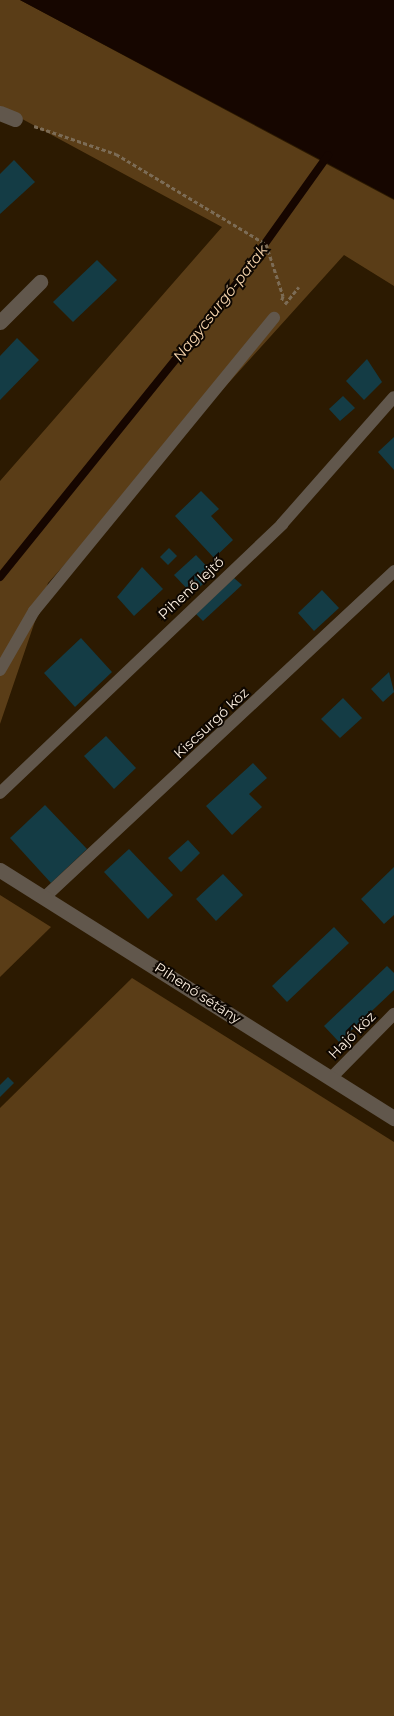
<!DOCTYPE html>
<html>
<head>
<meta charset="utf-8">
<style>
	body { margin:0 }
	#map { position:relative; width:394px; height:1716px; overflow:hidden; background:#2c1a01; font-family:Montserrat,sans-serif }
	div>[style] { position:absolute }
	.green>* { inset:0; background:#5a3d17 }
	.water>* { inset:0; background:#160600 }
	.stream>* { height:8px; margin:-4px; padding:0 4px; transform-origin:4px; border-radius:4px; background:#160600 }
	.building>* { inset:0; background:#143c45 }
	.path>* { height:3px; margin-top:-1.5px; transform-origin:0; background:repeating-linear-gradient(90deg,#7c6c56 0 4px,transparent 0 6.5px) }
	.lane>* { height:12px; margin:-6px; padding:0 6px; transform-origin:6px; border-radius:6px; background:#61574c }
	.street>* { height:15px; margin:-7.5px; padding:0 7.5px; transform-origin:7.5px; border-radius:7.5px; background:#61574c }
	span { translate:-50% -50%; white-space:nowrap; text-align:center; line-height:1.15; -webkit-text-stroke:4px #0e0701; paint-order:stroke }
	.street-label { font-size:14px; color:#fcefe0 }
	.water-label { font-size:15px; color:#f7d5ad; font-style:italic }
</style>
</head>
<body>
<div id="map">
	<div class="green">
		<i style="clip-path:polygon(0 0,20px 0,394px 200px,394px 286px,344px 255px,48px 583px,0 724px,0 481px,222px 227px,0 107px)"></i>
		<i style="clip-path:polygon(0 895px,51px 927px,0 977px)"></i>
		<i style="clip-path:polygon(132px 978px,394px 1142px,394px 1716px,0 1716px,0 1108px)"></i>
	</div>
	<div class="water">
		<i style="clip-path:polygon(20px 0,394px 0,394px 199px,325px 162px)"></i>
	</div>
	<div class="stream">
		<i style="left:0;top:577px;width:373px;rotate:-51.1deg"></i>
		<i style="left:234px;top:287px;width:162px;rotate:-54.5deg"></i>
	</div>
	<div class="building">
		<i style="clip-path:polygon(14px 160px,35px 182px,0 214px,0 174px)"></i>
		<i style="clip-path:polygon(97px 260px,117px 280px,73px 322px,53px 302px)"></i>
		<i style="clip-path:polygon(17px 338px,39px 360px,0 400px,0 356px)"></i>
		<i style="clip-path:polygon(367px 359px,382px 382px,364px 400px,346px 381px)"></i>
		<i style="clip-path:polygon(343px 396px,355px 408px,340px 421px,329px 409px)"></i>
		<i style="clip-path:polygon(394px 437px,394px 470px,378px 452px)"></i>
		<i style="clip-path:polygon(201px 491px,219px 509px,211px 516px,233px 540px,214px 558px,175px 516px)"></i>
		<i style="clip-path:polygon(169px 548px,177px 556px,168px 565px,160px 557px)"></i>
		<i style="clip-path:polygon(196px 555px,214px 574px,192px 594px,174px 575px)"></i>
		<i style="clip-path:polygon(142px 567px,163px 589px,134px 616px,117px 597px)"></i>
		<i style="clip-path:polygon(234px 578px,242px 585px,203px 621px,196px 614px)"></i>
		<i style="clip-path:polygon(322px 590px,339px 608px,314px 631px,298px 613px)"></i>
		<i style="clip-path:polygon(81px 638px,112px 672px,75px 707px,44px 673px)"></i>
		<i style="clip-path:polygon(389px 672px,394px 692px,383px 702px,371px 689px)"></i>
		<i style="clip-path:polygon(343px 698px,362px 718px,340px 738px,321px 719px)"></i>
		<i style="clip-path:polygon(106px 736px,136px 768px,114px 789px,84px 756px)"></i>
		<i style="clip-path:polygon(253px 763px,267px 778px,249px 794px,262px 807px,232px 835px,206px 806px)"></i>
		<i style="clip-path:polygon(45px 805px,87px 849px,51px 883px,10px 838px)"></i>
		<i style="clip-path:polygon(188px 840px,200px 853px,181px 872px,168px 858px)"></i>
		<i style="clip-path:polygon(129px 849px,173px 895px,148px 919px,104px 872px)"></i>
		<i style="clip-path:polygon(394px 867px,394px 915px,384px 924px,361px 899px)"></i>
		<i style="clip-path:polygon(223px 874px,243px 895px,216px 921px,196px 899px)"></i>
		<i style="clip-path:polygon(334px 927px,349px 943px,287px 1002px,272px 986px)"></i>
		<i style="clip-path:polygon(387px 966px,394px 973px,394px 990px,339px 1042px,324px 1026px)"></i>
		<i style="clip-path:polygon(8px 1077px,14px 1083px,0 1097px,0 1085px)"></i>
	</div>
	<div class="path">
		<i style="left:34px;top:126px;width:87px;rotate:18.9deg"></i>
		<i style="left:116px;top:154px;width:175px;rotate:31deg"></i>
		<i style="left:266px;top:244px;width:55px;rotate:71.9deg"></i>
		<i style="left:283px;top:296px;width:6px;rotate:108deg"></i>
		<i style="left:285px;top:304px;width:22px;rotate:-51deg"></i>
	</div>
	<div class="lane">
		<i style="left:0;top:670px;width:68px;rotate:-60deg"></i>
		<i style="left:34px;top:611px;width:379px;rotate:-50.7deg"></i>
		<i style="left:0;top:793px;width:390px;rotate:-43.6deg"></i>
		<i style="left:282px;top:524px;width:169px;rotate:-48.6deg"></i>
		<i style="left:47px;top:895px;width:475px;rotate:-43deg"></i>
		<i style="left:331px;top:1078px;width:90px;rotate:-45.5deg"></i>
	</div>
	<div class="street">
		<i style="left:0;top:113px;width:16px;rotate:22deg"></i>
		<i style="left:0;top:322px;width:57px;rotate:-45deg"></i>
		<i style="left:0;top:870px;width:466px;rotate:32.2deg"></i>
	</div>
	<div class="street-label">
		<span style="left:191px;top:588px;rotate:-43deg">Pihenő lejtő</span>
		<span style="left:211px;top:723px;rotate:-43deg">Kiscsurgó köz</span>
		<span style="left:198px;top:993px;rotate:33deg">Pihenő sétány</span>
		<span style="left:352px;top:1035px;rotate:-45deg">Hajó köz</span>
	</div>
	<div class="water-label">
		<span style="left:220px;top:303px;rotate:-52deg">Nagycsurgó-patak</span>
	</div>
</div>
</body>
</html>
